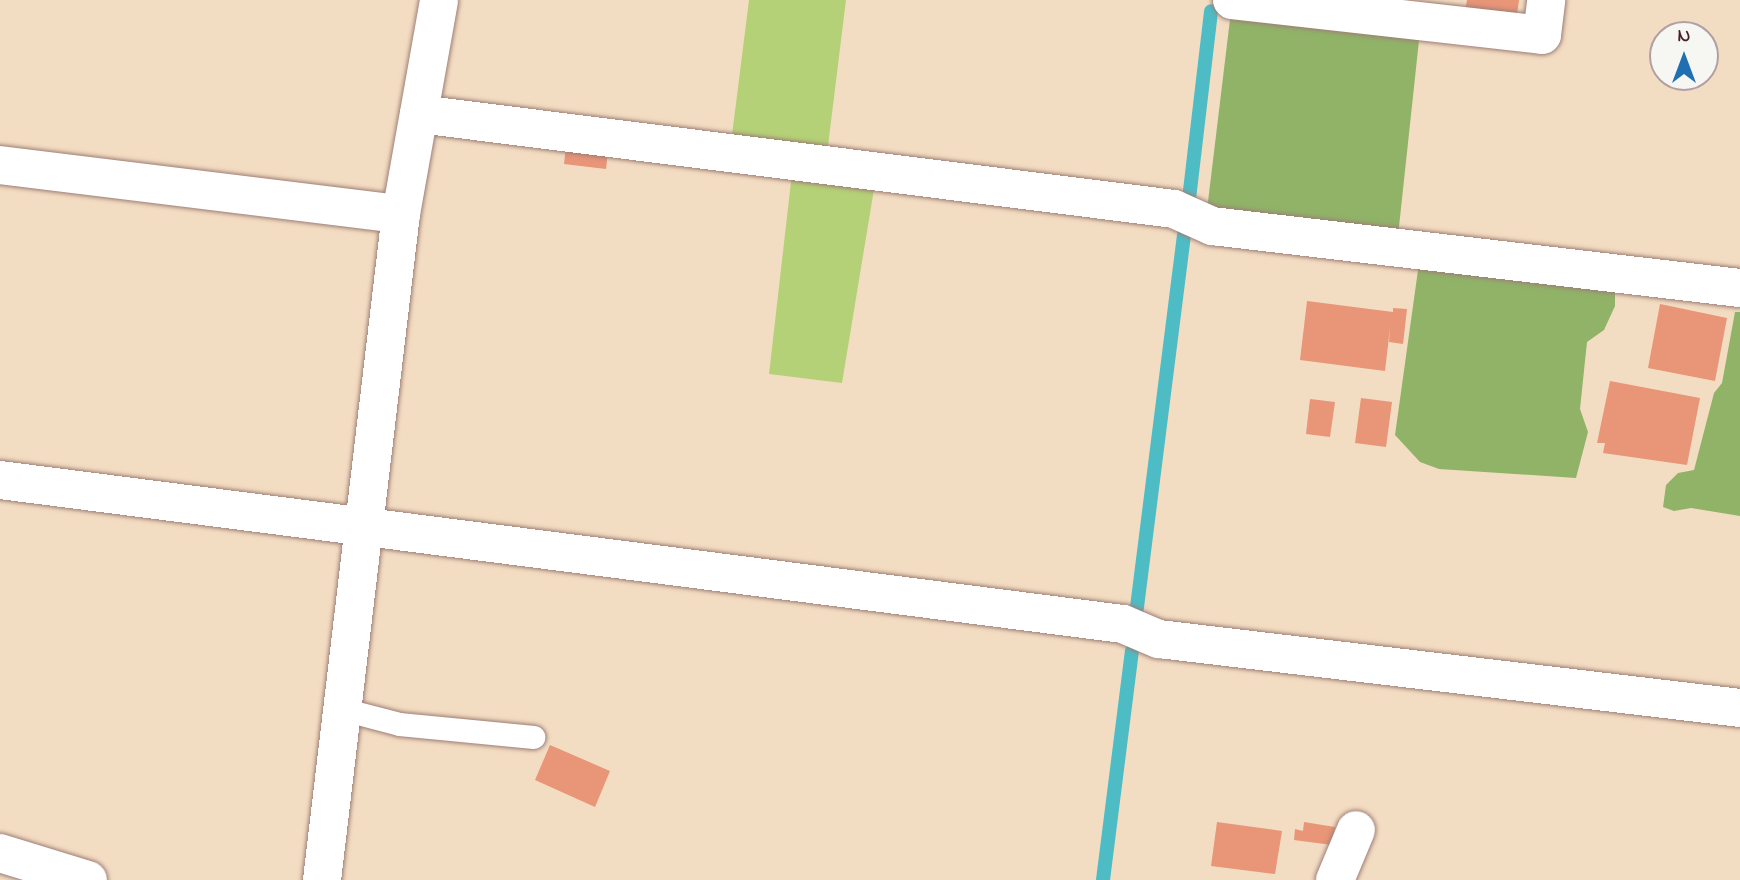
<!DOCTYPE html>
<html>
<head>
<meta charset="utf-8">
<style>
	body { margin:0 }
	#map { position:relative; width:1740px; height:880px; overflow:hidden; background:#f3ddc2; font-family:"Indie Flower",sans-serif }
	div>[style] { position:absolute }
	.green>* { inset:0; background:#b5d177 }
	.forest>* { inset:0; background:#90b368 }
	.stream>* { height:14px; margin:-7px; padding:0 7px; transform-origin:7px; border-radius:7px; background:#4ebcc5 }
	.building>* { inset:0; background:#e89578 }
	.roads { filter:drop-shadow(0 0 2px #9e7e76) drop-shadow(0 0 2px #9e7e76) }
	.lane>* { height:23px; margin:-11.5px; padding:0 11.5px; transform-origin:11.5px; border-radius:11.5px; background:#fff }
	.street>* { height:38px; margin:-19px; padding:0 19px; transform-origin:19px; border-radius:19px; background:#fff }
	.secondary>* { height:38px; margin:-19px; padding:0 19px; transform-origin:19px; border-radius:19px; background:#fff }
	span { translate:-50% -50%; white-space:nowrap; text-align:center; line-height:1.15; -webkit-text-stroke:5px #f6f6f2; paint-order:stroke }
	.north { position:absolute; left:1649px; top:21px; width:70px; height:70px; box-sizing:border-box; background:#f6f6f2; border:2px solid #b1a0a2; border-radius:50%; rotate:0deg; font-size:19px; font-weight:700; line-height:28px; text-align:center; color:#4a1f2b }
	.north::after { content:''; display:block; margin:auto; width:24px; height:32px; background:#1f6fb2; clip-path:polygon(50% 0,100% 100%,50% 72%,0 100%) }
</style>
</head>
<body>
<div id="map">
	<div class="green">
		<i style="clip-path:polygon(749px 0,846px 0,827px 154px,731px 143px)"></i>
		<i style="clip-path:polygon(792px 173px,875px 183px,842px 383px,769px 374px)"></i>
	</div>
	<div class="forest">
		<i style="clip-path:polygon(1231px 11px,1420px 31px,1398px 236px,1207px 210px)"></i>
		<i style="clip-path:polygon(1419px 263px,1615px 286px,1615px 306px,1604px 330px,1587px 342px,1580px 409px,1588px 432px,1576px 478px,1439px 469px,1420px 462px,1395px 435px)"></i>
		<i style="clip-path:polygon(1735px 312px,1740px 312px,1740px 516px,1691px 508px,1674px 511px,1663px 507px,1666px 485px,1678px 473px,1694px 470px,1714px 393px,1722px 383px)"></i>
	</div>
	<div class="stream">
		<i style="left:1189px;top:199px;width:189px;rotate:-83.3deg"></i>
		<i style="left:1136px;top:615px;width:385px;rotate:-82.8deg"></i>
		<i style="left:1103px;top:880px;width:231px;rotate:-82.8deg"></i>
	</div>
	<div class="building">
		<i style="clip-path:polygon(1467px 0,1519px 0,1516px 22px,1464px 16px)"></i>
		<i style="clip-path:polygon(566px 146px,608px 151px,606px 169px,564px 164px)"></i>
		<i style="clip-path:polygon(1307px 301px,1393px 312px,1393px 308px,1407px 309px,1403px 344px,1389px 342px,1390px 328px,1385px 371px,1300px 360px)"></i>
		<i style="clip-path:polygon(1660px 304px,1727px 318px,1715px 381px,1648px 368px)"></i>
		<i style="clip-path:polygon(1610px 381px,1700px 398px,1687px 465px,1603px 453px,1605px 443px,1597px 443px)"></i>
		<i style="clip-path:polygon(1361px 398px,1392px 402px,1386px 447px,1355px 443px)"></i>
		<i style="clip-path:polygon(1310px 399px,1335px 402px,1330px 437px,1306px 434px)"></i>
		<i style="clip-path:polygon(550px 745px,610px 771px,595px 807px,535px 780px)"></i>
		<i style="clip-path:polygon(1217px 822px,1282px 831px,1275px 874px,1211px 866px)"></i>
		<i style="clip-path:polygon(1304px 822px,1335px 827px,1332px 845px,1294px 840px,1295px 829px,1303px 831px)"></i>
	</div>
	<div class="roads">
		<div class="lane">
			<i style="left:342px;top:709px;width:59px;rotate:14.7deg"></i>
			<i style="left:399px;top:724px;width:135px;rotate:5.5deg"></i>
		</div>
		<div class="street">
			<i style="left:1232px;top:0;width:312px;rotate:6.4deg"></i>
			<i style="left:1542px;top:35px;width:35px;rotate:-83deg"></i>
			<i style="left:419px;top:114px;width:761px;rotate:7.17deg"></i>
			<i style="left:1174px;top:209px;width:42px;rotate:24.1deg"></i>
			<i style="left:1212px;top:226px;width:532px;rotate:6.7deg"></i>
			<i style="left:0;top:165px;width:404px;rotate:7deg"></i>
			<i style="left:0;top:480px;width:1132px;rotate:7.31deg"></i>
			<i style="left:1123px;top:624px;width:39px;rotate:23deg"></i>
			<i style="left:1159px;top:639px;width:585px;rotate:6.77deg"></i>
			<i style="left:0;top:853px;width:92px;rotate:17.1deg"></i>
			<i style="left:1335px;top:880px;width:54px;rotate:-67.2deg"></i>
		</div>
		<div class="secondary">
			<i style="left:322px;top:880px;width:671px;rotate:-83.24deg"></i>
			<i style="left:401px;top:214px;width:217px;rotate:-79.9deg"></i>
		</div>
	</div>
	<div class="north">N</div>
</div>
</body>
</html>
